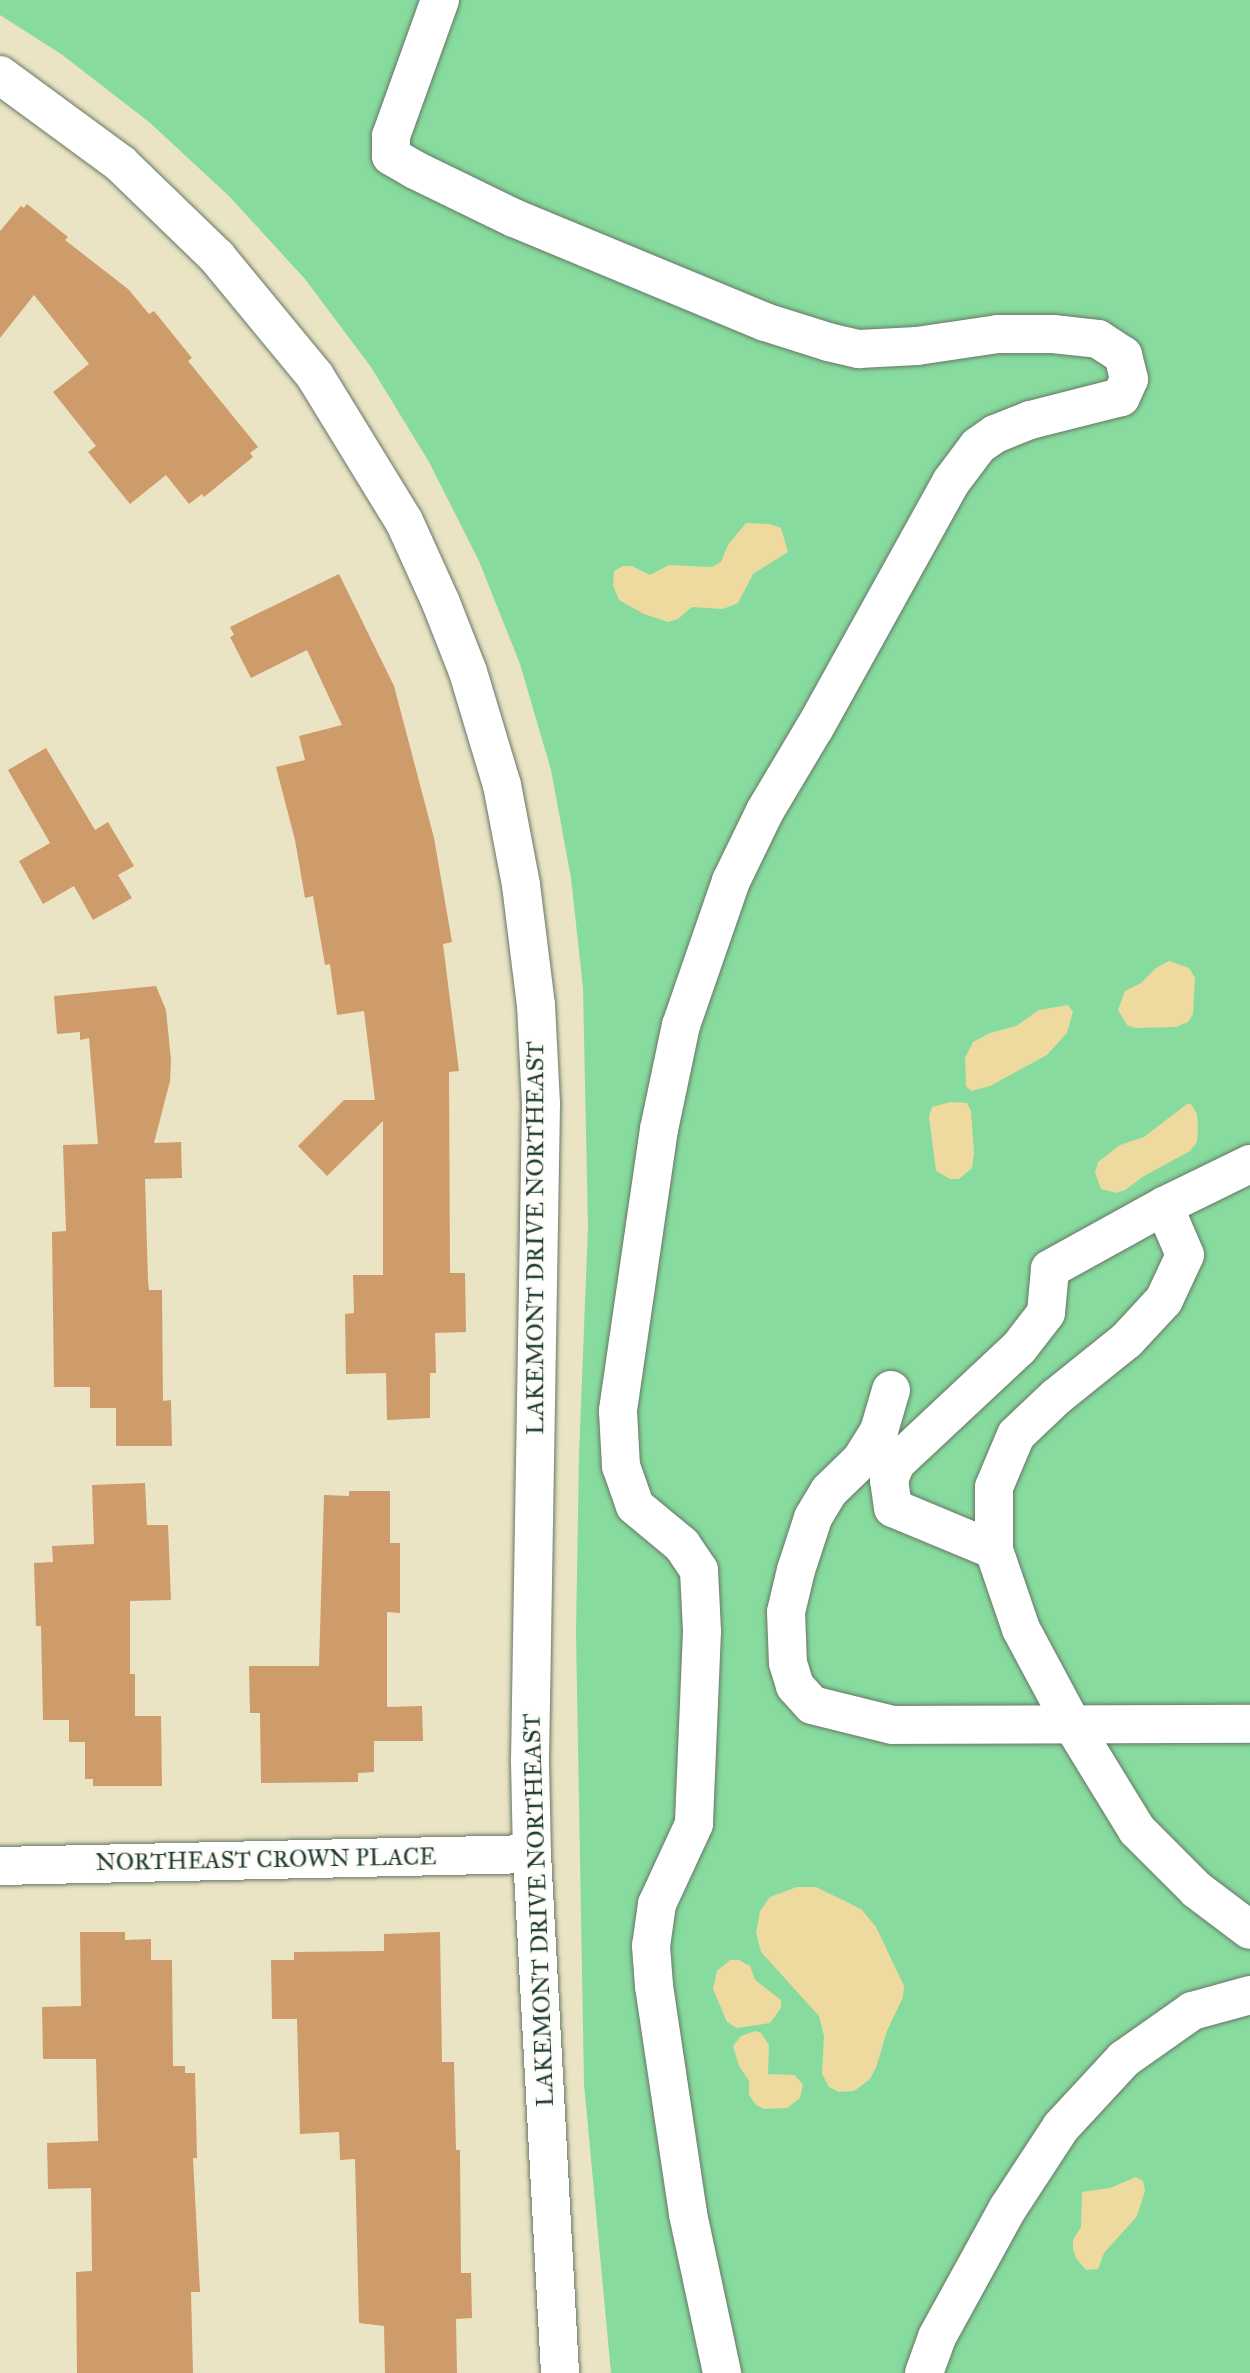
<!DOCTYPE html>
<html>
<head>
<meta charset="utf-8">
<style>
	body { margin:0 }
	#map { position:relative; width:1250px; height:2373px; overflow:hidden; background:#eae4c4; font-family:"IM FELL Great Primer",serif }
	div>[style] { position:absolute }
	.green>* { inset:0; background:#87db9e }
	.sand>* { inset:0; background:#eeda9e }
	.building>* { inset:0; background:#ce9b6a }
	.roads { filter:drop-shadow(0 0 2px #676) drop-shadow(0 0 2px #676) }
	.minor>* { height:38px; margin:-19px; padding:0 19px; transform-origin:19px; border-radius:19px; background:#fff }
	span { translate:-50% -50%; white-space:nowrap; text-align:center; line-height:1.15; -webkit-text-stroke:5px #fdfcf7; paint-order:stroke }
	.street-label { font-size:24px; color:#1f3d34 }
</style>
</head>
<body>
<div id="map">
	<div class="green">
		<i style="clip-path:polygon(0 0,1250px 0,1250px 2373px,611px 2373px,584px 2084px,576px 1633px,579px 1454px,588px 1227px,583px 988px,571px 878px,551px 770px,520px 664px,479px 561px,429px 462px,371px 367px,305px 279px,230px 197px,149px 122px,61px 54px,0 15px)"></i>
	</div>
	<div class="sand">
		<i style="clip-path:polygon(746px 523px,770px 524px,781px 528px,788px 552px,753px 574px,738px 603px,723px 609px,692px 607px,678px 619px,668px 622px,644px 614px,619px 600px,613px 585px,614px 571px,623px 566px,632px 566px,650px 575px,669px 565px,712px 567px,721px 562px,728px 545px)"></i>
		<i style="clip-path:polygon(1169px 961px,1189px 968px,1195px 978px,1193px 1014px,1188px 1022px,1176px 1027px,1135px 1028px,1127px 1025px,1118px 1010px,1125px 991px,1141px 983px,1156px 968px)"></i>
		<i style="clip-path:polygon(1068px 1005px,1073px 1012px,1067px 1033px,1047px 1055px,990px 1086px,971px 1091px,966px 1086px,965px 1058px,973px 1042px,990px 1033px,1016px 1026px,1039px 1010px)"></i>
		<i style="clip-path:polygon(951px 1102px,967px 1103px,971px 1111px,974px 1153px,972px 1168px,959px 1179px,950px 1179px,936px 1171px,929px 1117px,932px 1107px)"></i>
		<i style="clip-path:polygon(1187px 1104px,1191px 1104px,1197px 1114px,1198px 1128px,1197px 1142px,1190px 1151px,1144px 1176px,1125px 1190px,1116px 1193px,1101px 1189px,1095px 1173px,1098px 1162px,1120px 1145px,1144px 1137px)"></i>
		<i style="clip-path:polygon(797px 1887px,816px 1887px,861px 1909px,876px 1927px,904px 1986px,903px 1997px,887px 2031px,876px 2068px,869px 2080px,854px 2091px,839px 2092px,829px 2087px,822px 2074px,824px 2036px,819px 2016px,761px 1952px,756px 1933px,760px 1911px,770px 1897px)"></i>
		<i style="clip-path:polygon(730px 1960px,739px 1960px,750px 1966px,755px 1980px,781px 2000px,781px 2008px,770px 2023px,737px 2028px,727px 2022px,713px 1989px,717px 1971px)"></i>
		<i style="clip-path:polygon(755px 2031px,761px 2033px,769px 2045px,768px 2074px,795px 2075px,803px 2085px,800px 2098px,787px 2108px,764px 2109px,756px 2105px,749px 2095px,749px 2081px,739px 2066px,733px 2046px,741px 2036px)"></i>
		<i style="clip-path:polygon(1136px 2177px,1143px 2181px,1145px 2191px,1137px 2216px,1104px 2253px,1098px 2269px,1086px 2270px,1076px 2258px,1073px 2249px,1073px 2240px,1081px 2227px,1082px 2192px,1110px 2188px)"></i>
	</div>
	<div class="building">
		<i style="clip-path:polygon(27px 204px,68px 237px,65px 240px,128px 289px,149px 314px,154px 311px,192px 358px,188px 361px,258px 447px,250px 453px,253px 457px,204px 497px,202px 494px,189px 504px,166px 475px,130px 504px,88px 452px,96px 446px,53px 392px,89px 364px,34px 295px,0 338px,0 231px,21px 206px,24px 208px)"></i>
		<i style="clip-path:polygon(339px 574px,394px 686px,434px 838px,452px 942px,443px 944px,459px 1071px,449px 1072px,450px 1273px,465px 1273px,466px 1332px,435px 1333px,436px 1373px,430px 1373px,430px 1418px,387px 1420px,386px 1373px,346px 1374px,345px 1314px,354px 1313px,353px 1275px,383px 1275px,383px 1121px,327px 1176px,298px 1146px,344px 1100px,375px 1100px,364px 1011px,337px 1015px,330px 964px,325px 965px,313px 896px,305px 898px,295px 840px,276px 767px,305px 760px,299px 736px,342px 725px,307px 650px,251px 678px,230px 637px,234px 635px,230px 627px)"></i>
		<i style="clip-path:polygon(46px 748px,95px 830px,108px 822px,134px 866px,118px 875px,132px 898px,93px 920px,74px 886px,43px 904px,19px 861px,50px 843px,8px 770px)"></i>
		<i style="clip-path:polygon(156px 986px,166px 1010px,171px 1060px,170px 1081px,154px 1143px,181px 1142px,182px 1178px,145px 1179px,148px 1280px,149px 1290px,162px 1290px,163px 1401px,171px 1400px,172px 1446px,116px 1446px,116px 1408px,90px 1408px,90px 1387px,54px 1387px,52px 1232px,66px 1231px,63px 1145px,98px 1144px,89px 1038px,80px 1040px,80px 1032px,57px 1034px,54px 996px)"></i>
		<i style="clip-path:polygon(145px 1483px,147px 1525px,168px 1525px,171px 1600px,130px 1601px,130px 1674px,135px 1674px,135px 1716px,161px 1716px,162px 1786px,93px 1786px,93px 1779px,85px 1779px,85px 1742px,69px 1742px,69px 1720px,43px 1720px,41px 1626px,36px 1626px,34px 1563px,53px 1562px,52px 1546px,94px 1544px,92px 1485px)"></i>
		<i style="clip-path:polygon(349px 1491px,390px 1491px,390px 1543px,400px 1543px,400px 1613px,387px 1612px,387px 1707px,422px 1706px,423px 1741px,374px 1741px,374px 1772px,358px 1773px,358px 1782px,261px 1783px,260px 1713px,250px 1713px,249px 1666px,319px 1666px,324px 1495px,349px 1496px)"></i>
		<i style="clip-path:polygon(80px 1932px,125px 1932px,125px 1940px,151px 1939px,151px 1960px,172px 1960px,173px 2066px,185px 2066px,185px 2073px,195px 2073px,197px 2158px,193px 2158px,200px 2292px,191px 2292px,193px 2373px,77px 2373px,76px 2272px,92px 2271px,91px 2188px,48px 2189px,47px 2143px,98px 2141px,96px 2059px,43px 2059px,42px 2007px,81px 2006px)"></i>
		<i style="clip-path:polygon(440px 1932px,442px 2062px,454px 2062px,456px 2150px,460px 2150px,461px 2273px,471px 2273px,472px 2318px,456px 2319px,457px 2373px,385px 2373px,384px 2326px,359px 2323px,355px 2159px,340px 2160px,339px 2132px,300px 2134px,297px 2019px,272px 2019px,271px 1960px,294px 1960px,294px 1952px,384px 1951px,384px 1934px)"></i>
	</div>
	<div class="roads">
		<div class="minor">
			<i style="left:440px;top:0;width:145px;rotate:109.8deg"></i>
			<i style="left:391px;top:136px;width:20px;rotate:90deg"></i>
			<i style="left:391px;top:156px;width:28px;rotate:30deg"></i>
			<i style="left:415px;top:170px;width:110px;rotate:25.9deg"></i>
			<i style="left:514px;top:218px;width:272px;rotate:22.5deg"></i>
			<i style="left:765px;top:322px;width:66px;rotate:17.6deg"></i>
			<i style="left:828px;top:342px;width:32px;rotate:13deg"></i>
			<i style="left:859px;top:349px;width:58px;rotate:-3deg"></i>
			<i style="left:917px;top:346px;width:82px;rotate:-8.4deg"></i>
			<i style="left:998px;top:334px;width:55px"></i>
			<i style="left:1053px;top:334px;width:45px;rotate:6.3deg"></i>
			<i style="left:1098px;top:339px;width:30px;rotate:33deg"></i>
			<i style="left:1123px;top:355px;width:25px;rotate:76deg"></i>
			<i style="left:1129px;top:379px;width:20px;rotate:114deg"></i>
			<i style="left:1121px;top:397px;width:94px;rotate:165.8deg"></i>
			<i style="left:1030px;top:420px;width:38px;rotate:158deg"></i>
			<i style="left:995px;top:434px;width:21px;rotate:145deg"></i>
			<i style="left:978px;top:446px;width:45px;rotate:126.9deg"></i>
			<i style="left:951px;top:482px;width:280px;rotate:119deg"></i>
			<i style="left:815px;top:727px;width:98px;rotate:120.8deg"></i>
			<i style="left:765px;top:811px;width:78px;rotate:115.9deg"></i>
			<i style="left:731px;top:881px;width:152px;rotate:109.1deg"></i>
			<i style="left:681px;top:1025px;width:106px;rotate:101.9deg"></i>
			<i style="left:659px;top:1129px;width:285px;rotate:98.3deg"></i>
			<i style="left:618px;top:1411px;width:55px;rotate:86.9deg"></i>
			<i style="left:621px;top:1466px;width:42px;rotate:70.7deg"></i>
			<i style="left:635px;top:1506px;width:61px;rotate:39.7deg"></i>
			<i style="left:682px;top:1545px;width:30px;rotate:56deg"></i>
			<i style="left:699px;top:1570px;width:61px;rotate:87.2deg"></i>
			<i style="left:702px;top:1631px;width:193px;rotate:92.4deg"></i>
			<i style="left:694px;top:1824px;width:88px;rotate:114.8deg"></i>
			<i style="left:657px;top:1904px;width:42px;rotate:98.1deg"></i>
			<i style="left:651px;top:1946px;width:40px;rotate:85.7deg"></i>
			<i style="left:654px;top:1986px;width:231px;rotate:81.5deg"></i>
			<i style="left:688px;top:2214px;width:163px;rotate:77.9deg"></i>
			<i style="left:0;top:75px;width:150px;rotate:36.3deg"></i>
			<i style="left:121px;top:164px;width:134px;rotate:44.1deg"></i>
			<i style="left:217px;top:257px;width:154px;rotate:50.5deg"></i>
			<i style="left:315px;top:376px;width:170px;rotate:58.5deg"></i>
			<i style="left:404px;top:521px;width:90px;rotate:65.7deg"></i>
			<i style="left:441px;top:603px;width:74px;rotate:68.6deg"></i>
			<i style="left:468px;top:672px;width:118px;rotate:73.3deg"></i>
			<i style="left:502px;top:785px;width:102px;rotate:79.2deg"></i>
			<i style="left:521px;top:885px;width:121px;rotate:82.9deg"></i>
			<i style="left:536px;top:1005px;width:99px;rotate:87.1deg"></i>
			<i style="left:541px;top:1104px;width:657px;rotate:90.96deg"></i>
			<i style="left:530px;top:1761px;width:93px;rotate:88.8deg"></i>
			<i style="left:532px;top:1854px;width:520px;rotate:86.91deg"></i>
			<i style="left:1250px;top:1164px;width:96px;rotate:154deg"></i>
			<i style="left:1164px;top:1206px;width:53px;rotate:66.8deg"></i>
			<i style="left:1185px;top:1255px;width:50px;rotate:115deg"></i>
			<i style="left:1164px;top:1300px;width:54px;rotate:132.8deg"></i>
			<i style="left:1127px;top:1340px;width:91px;rotate:141.2deg"></i>
			<i style="left:1056px;top:1397px;width:55px;rotate:136.5deg"></i>
			<i style="left:1016px;top:1435px;width:56px;rotate:112.9deg"></i>
			<i style="left:994px;top:1487px;width:63px;rotate:90deg"></i>
			<i style="left:994px;top:1550px;width:83px;rotate:71.1deg"></i>
			<i style="left:1021px;top:1629px;width:108px;rotate:61.8deg"></i>
			<i style="left:1072px;top:1724px;width:124px;rotate:58.5deg"></i>
			<i style="left:1137px;top:1830px;width:85px;rotate:45deg"></i>
			<i style="left:1197px;top:1890px;width:66px;rotate:37deg"></i>
			<i style="left:891px;top:1390px;width:43px;rotate:106.3deg"></i>
			<i style="left:879px;top:1431px;width:36px;rotate:122deg"></i>
			<i style="left:860px;top:1461px;width:43px;rotate:135.9deg"></i>
			<i style="left:829px;top:1491px;width:31px;rotate:121deg"></i>
			<i style="left:813px;top:1518px;width:55px;rotate:108.1deg"></i>
			<i style="left:796px;top:1570px;width:43px;rotate:103.4deg"></i>
			<i style="left:786px;top:1612px;width:51px;rotate:87.8deg"></i>
			<i style="left:788px;top:1663px;width:24px;rotate:73deg"></i>
			<i style="left:795px;top:1686px;width:25px;rotate:48deg"></i>
			<i style="left:812px;top:1705px;width:83px;rotate:13.9deg"></i>
			<i style="left:893px;top:1725px;width:357px;rotate:-0.2deg"></i>
			<i style="left:994px;top:1550px;width:109px;rotate:-157.4deg"></i>
			<i style="left:893px;top:1508px;width:28px;rotate:-98deg"></i>
			<i style="left:889px;top:1480px;width:18px;rotate:-68deg"></i>
			<i style="left:896px;top:1463px;width:168px;rotate:-43.1deg"></i>
			<i style="left:1019px;top:1348px;width:44px;rotate:-52.4deg"></i>
			<i style="left:1046px;top:1313px;width:44px;rotate:-84.8deg"></i>
			<i style="left:1050px;top:1269px;width:130px;rotate:-28.9deg"></i>
			<i style="left:0;top:1866px;width:532px;rotate:-1.29deg"></i>
			<i style="left:924px;top:2373px;width:38px;rotate:-70deg"></i>
			<i style="left:937px;top:2337px;width:147px;rotate:-61.2deg"></i>
			<i style="left:1008px;top:2208px;width:97px;rotate:-56.8deg"></i>
			<i style="left:1061px;top:2127px;width:93px;rotate:-47.2deg"></i>
			<i style="left:1124px;top:2059px;width:83px;rotate:-35.2deg"></i>
			<i style="left:1192px;top:2011px;width:60px;rotate:-15.4deg"></i>
		</div>
	</div>
	<div class="street-label">
		<span style="left:536px;top:1238px;rotate:-90deg">LAKEMONT DRIVE NORTHEAST</span>
		<span style="left:266px;top:1860px;rotate:-1deg">NORTHEAST CROWN PLACE</span>
		<span style="left:539px;top:1910px;rotate:-92deg">LAKEMONT DRIVE NORTHEAST</span>
	</div>
</div>
</body>
</html>
